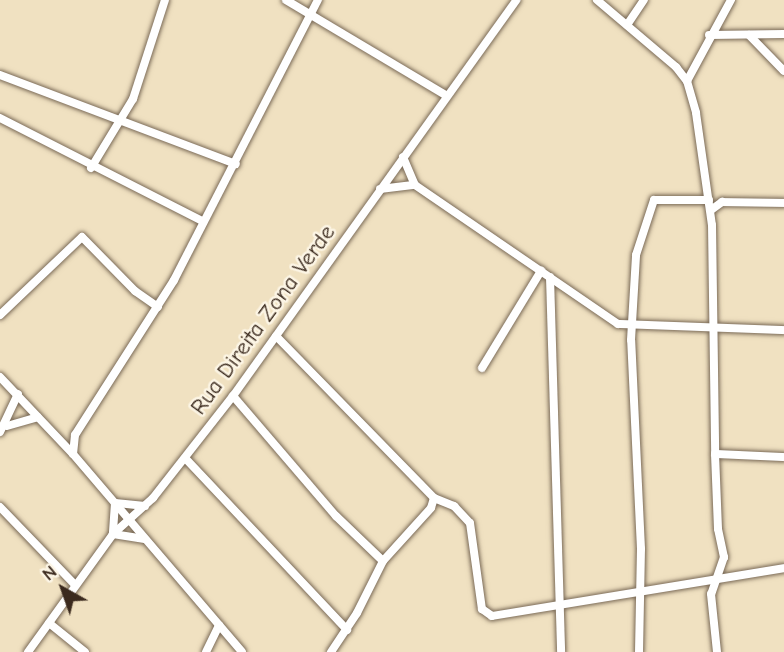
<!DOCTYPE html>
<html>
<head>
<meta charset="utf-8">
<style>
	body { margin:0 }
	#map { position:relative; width:784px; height:652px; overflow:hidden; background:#f0e1c1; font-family:"Comic Neue",sans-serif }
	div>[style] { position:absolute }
	.roads { filter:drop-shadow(0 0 2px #7a6a57) drop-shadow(0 0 2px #7a6a57) }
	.street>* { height:8px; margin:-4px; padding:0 4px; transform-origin:4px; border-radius:4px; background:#fff }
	span { translate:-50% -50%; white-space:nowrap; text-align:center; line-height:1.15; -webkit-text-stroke:5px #fcf5e5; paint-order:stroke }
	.street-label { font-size:23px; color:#3b2a1e }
	.north { position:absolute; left:28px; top:554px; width:70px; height:70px; -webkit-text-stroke:5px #fcf5e5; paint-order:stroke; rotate:320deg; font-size:19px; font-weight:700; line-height:28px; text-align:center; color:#3b2a1e }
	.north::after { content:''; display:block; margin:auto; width:24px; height:32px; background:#3b2a1e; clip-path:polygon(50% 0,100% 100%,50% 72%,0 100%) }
</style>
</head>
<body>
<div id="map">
	<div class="roads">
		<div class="street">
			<i style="left:286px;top:0;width:187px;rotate:30.8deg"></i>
			<i style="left:597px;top:0;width:104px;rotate:40.3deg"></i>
			<i style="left:676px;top:67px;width:18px;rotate:52deg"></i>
			<i style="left:687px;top:81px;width:33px;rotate:74deg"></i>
			<i style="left:696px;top:113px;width:113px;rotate:81.9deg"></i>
			<i style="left:712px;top:225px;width:229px;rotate:89.2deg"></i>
			<i style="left:715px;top:454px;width:75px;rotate:87.7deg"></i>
			<i style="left:718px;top:529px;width:29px;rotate:78deg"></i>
			<i style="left:724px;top:557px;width:39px;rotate:109deg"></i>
			<i style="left:711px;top:594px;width:58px;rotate:84.1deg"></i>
			<i style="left:627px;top:25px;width:30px;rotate:-56deg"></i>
			<i style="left:709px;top:35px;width:75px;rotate:-0.8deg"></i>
			<i style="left:749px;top:35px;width:50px;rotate:45.8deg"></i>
			<i style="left:0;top:75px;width:252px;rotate:20.7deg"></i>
			<i style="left:687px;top:81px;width:92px;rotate:-61.5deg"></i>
			<i style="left:0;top:118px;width:227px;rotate:27deg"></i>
			<i style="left:403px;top:157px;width:30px;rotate:67deg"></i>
			<i style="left:415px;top:185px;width:246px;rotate:34.4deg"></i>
			<i style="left:618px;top:324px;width:166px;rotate:2.1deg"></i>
			<i style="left:91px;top:168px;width:81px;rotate:-58.7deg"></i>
			<i style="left:133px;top:99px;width:104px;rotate:-72.1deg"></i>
			<i style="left:380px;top:189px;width:35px;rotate:-7deg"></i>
			<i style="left:711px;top:210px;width:14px;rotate:-36deg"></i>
			<i style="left:722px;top:202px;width:62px;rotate:0.9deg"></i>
			<i style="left:550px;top:277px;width:375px;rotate:88.3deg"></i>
			<i style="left:0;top:315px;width:113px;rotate:-43.6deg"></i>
			<i style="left:82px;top:237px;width:76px;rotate:45.5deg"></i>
			<i style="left:135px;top:291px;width:28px;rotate:35deg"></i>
			<i style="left:276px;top:336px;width:226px;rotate:45.7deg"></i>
			<i style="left:434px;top:498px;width:10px;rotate:107deg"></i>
			<i style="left:431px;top:508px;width:72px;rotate:132.2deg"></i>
			<i style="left:383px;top:561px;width:58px;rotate:116.6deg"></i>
			<i style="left:357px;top:613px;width:47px;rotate:123.7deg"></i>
			<i style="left:482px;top:368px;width:114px;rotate:-58.7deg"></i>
			<i style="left:0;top:377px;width:106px;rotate:46.5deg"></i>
			<i style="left:73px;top:454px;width:260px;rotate:49.5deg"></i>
			<i style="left:233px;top:396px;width:158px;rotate:49.4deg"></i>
			<i style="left:336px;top:516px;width:65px;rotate:43.8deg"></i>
			<i style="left:7px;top:426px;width:32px;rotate:-16deg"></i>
			<i style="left:0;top:432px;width:42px;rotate:-64.7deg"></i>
			<i style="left:73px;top:454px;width:19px;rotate:-84deg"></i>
			<i style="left:75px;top:435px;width:184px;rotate:-57.4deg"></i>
			<i style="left:174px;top:280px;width:315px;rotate:-62.8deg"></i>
			<i style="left:715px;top:454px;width:69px;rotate:2.5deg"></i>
			<i style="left:186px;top:459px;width:235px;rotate:46.7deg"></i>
			<i style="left:434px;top:498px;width:22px;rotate:22deg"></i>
			<i style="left:454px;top:506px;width:23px;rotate:47deg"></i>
			<i style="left:470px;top:523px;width:87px;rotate:82.1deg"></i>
			<i style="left:482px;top:609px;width:12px;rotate:35deg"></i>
			<i style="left:492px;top:616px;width:296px;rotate:-9.3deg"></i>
			<i style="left:145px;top:506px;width:30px;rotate:-174deg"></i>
			<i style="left:115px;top:503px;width:31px;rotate:94deg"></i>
			<i style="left:113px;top:534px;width:32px;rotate:9deg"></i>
			<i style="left:0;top:507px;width:108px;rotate:46.1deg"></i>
			<i style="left:49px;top:623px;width:46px;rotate:38.9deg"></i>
			<i style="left:28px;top:652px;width:145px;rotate:-54.2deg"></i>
			<i style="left:113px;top:534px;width:54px;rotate:-42deg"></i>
			<i style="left:153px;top:498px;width:130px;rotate:-51.9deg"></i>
			<i style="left:233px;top:396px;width:487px;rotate:-54.4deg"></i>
			<i style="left:206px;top:652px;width:30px;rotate:-64deg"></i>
			<i style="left:639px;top:652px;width:103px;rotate:-88.9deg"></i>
			<i style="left:641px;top:549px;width:209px;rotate:-92.7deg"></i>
			<i style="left:631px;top:340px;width:85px;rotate:-86.6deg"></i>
			<i style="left:636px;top:255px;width:58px;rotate:-71.9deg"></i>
			<i style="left:654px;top:200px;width:55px"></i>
		</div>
	</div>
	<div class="street-label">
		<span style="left:263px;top:320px;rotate:-54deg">Rua Direita Zona Verde</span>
	</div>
	<div class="north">N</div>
</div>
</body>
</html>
